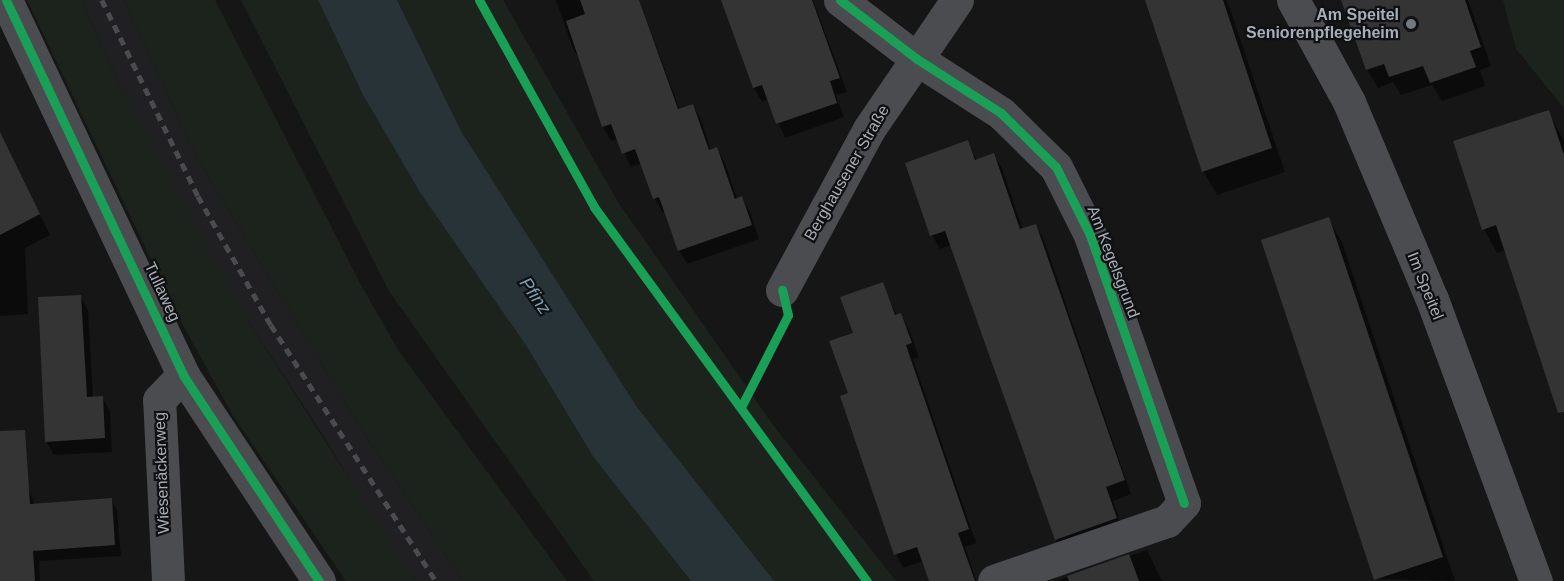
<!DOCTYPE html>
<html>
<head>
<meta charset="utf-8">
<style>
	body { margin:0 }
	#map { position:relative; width:1564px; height:581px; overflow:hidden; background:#161616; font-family:Arial,sans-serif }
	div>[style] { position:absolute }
	.built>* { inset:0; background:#202022 }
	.green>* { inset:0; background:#1c231c }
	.water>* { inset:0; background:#283338 }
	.shadow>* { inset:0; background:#0007 }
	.building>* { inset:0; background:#343435 }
	.minor>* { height:33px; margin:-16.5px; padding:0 16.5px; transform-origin:16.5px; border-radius:16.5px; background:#4a4c4f }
	.rail>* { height:4.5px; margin-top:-2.25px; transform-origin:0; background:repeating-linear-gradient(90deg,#4a4b4e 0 8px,transparent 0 14px) }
	.cycleway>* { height:9px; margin:-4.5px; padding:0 4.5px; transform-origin:4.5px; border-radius:4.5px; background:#1a9f57 }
	.dots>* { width:16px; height:16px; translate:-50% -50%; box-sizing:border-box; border:3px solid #101012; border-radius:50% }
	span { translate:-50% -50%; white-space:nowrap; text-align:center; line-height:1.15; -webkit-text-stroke:4.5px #101012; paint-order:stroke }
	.poi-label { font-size:16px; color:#a6aeb7; font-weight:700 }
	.right { translate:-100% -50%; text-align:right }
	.street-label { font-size:16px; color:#a6aeb7 }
	.water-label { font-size:18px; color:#7ca1b4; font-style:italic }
</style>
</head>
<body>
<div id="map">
	<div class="built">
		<i style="clip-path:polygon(81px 0,124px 0,196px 156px,361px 429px,463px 581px,415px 581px,381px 531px,324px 437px,250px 324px,198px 232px,119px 84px)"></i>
	</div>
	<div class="green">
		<i style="clip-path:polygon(27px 0,81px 0,119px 84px,250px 324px,415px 581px,346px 581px,233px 416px,177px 314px)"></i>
		<i style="clip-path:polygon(124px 0,215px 0,361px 285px,398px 350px,567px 581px,463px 581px,361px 429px,196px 156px)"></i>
		<i style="clip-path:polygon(241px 0,318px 0,363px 95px,421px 194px,527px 347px,594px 458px,691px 581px,594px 581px,389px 291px)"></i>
		<i style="clip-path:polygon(397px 0,503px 0,618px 202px,773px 425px,896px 581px,774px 581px,637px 407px,461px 131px)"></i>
		<i style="clip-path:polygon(1503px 0,1564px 0,1564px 108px,1516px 49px)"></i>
	</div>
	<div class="water">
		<i style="clip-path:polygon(318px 0,397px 0,461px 131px,637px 407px,774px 581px,691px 581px,594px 458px,527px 347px,421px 194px,363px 95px)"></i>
	</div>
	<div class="shadow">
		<i style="clip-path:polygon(556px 0,639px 0,680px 110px,693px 106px,701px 119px,711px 151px,717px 149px,725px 163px,737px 199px,742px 198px,750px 212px,759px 239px,687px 264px,679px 250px,665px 212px,663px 213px,655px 199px,642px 163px,631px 167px,618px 139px,611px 141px,603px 127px,582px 63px,573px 49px)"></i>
		<i style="clip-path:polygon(723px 0,813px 0,847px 92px,836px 95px,844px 117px,785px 138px,768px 99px,762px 102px,754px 88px)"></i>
		<i style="clip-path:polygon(1146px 0,1227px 0,1285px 172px,1217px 195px,1203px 171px)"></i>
		<i style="clip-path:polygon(1343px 0,1468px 0,1491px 66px,1480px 70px,1485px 86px,1442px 101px,1432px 85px,1401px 95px,1393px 82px,1378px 88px,1367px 69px)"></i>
		<i style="clip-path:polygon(1548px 112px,1564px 141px,1564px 395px,1506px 250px,1497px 253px,1484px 229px)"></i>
		<i style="clip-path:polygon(0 133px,50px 235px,25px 248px,28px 314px,0 316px)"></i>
		<i style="clip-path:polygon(968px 142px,977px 161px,994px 155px,1002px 168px,1023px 230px,1036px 226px,1044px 240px,1131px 494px,1113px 501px,1124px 533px,1064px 553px,1056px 540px,951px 245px,940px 249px,932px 235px)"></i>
		<i style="clip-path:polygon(1328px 219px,1342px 242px,1455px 581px,1375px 579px)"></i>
		<i style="clip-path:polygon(882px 284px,897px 316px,901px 315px,909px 329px,919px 357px,913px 359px,976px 543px,965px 547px,976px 580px,973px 581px,931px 581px,923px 561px,903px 568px,896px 554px,850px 394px,855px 334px)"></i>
		<i style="clip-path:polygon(80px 296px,88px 310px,93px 398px,102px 397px,110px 411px,112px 452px,54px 455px,46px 441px)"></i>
		<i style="clip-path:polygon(28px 488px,35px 505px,111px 499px,117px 510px,121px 556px,39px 561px,40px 581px,0 581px,0 490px)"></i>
		<i style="clip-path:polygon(1147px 550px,1162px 581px,1056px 581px)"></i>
	</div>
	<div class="building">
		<i style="clip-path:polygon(580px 0,639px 0,678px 109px,693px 104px,709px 150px,717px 147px,735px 199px,742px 196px,752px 225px,678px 251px,659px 197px,653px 199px,635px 149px,622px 154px,611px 124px,602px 127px,566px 21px,585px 14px)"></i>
		<i style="clip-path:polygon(721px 0,812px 0,840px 78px,830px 81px,837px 103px,776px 124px,762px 85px,753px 88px)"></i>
		<i style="clip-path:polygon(1145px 0,1223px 0,1272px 148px,1202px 172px)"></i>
		<i style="clip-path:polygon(1341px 0,1465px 0,1481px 47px,1470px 51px,1476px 67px,1430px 83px,1423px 66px,1389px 77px,1384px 64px,1366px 70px)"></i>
		<i style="clip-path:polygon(1549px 110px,1564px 155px,1564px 412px,1558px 413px,1496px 225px,1482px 230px,1453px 141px)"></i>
		<i style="clip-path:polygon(0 132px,40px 214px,0 235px)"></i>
		<i style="clip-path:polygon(968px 140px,975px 160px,994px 153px,1020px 229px,1036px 224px,1125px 480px,1106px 487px,1117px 518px,1055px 540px,945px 231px,930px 236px,905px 163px)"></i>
		<i style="clip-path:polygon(1329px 217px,1443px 557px,1374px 580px,1261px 240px)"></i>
		<i style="clip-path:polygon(883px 282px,895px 315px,901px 313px,912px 343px,906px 345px,969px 529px,958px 533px,975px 581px,929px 581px,917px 547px,894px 555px,840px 396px,848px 393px,829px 341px,853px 333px,840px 297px)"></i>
		<i style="clip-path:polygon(81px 295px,87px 397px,103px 396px,105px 438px,45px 442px,38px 297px)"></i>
		<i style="clip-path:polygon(25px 430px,30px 504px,112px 498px,115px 545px,33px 551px,35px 581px,0 581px,0 431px)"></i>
		<i style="clip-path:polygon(1129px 554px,1139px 581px,1069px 581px,1067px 576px)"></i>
	</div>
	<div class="minor">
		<i style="left:6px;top:0;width:415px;rotate:64.7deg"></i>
		<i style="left:183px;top:375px;width:247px;rotate:56.6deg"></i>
		<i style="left:840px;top:0;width:97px;rotate:37.5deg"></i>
		<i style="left:917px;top:59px;width:100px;rotate:32.7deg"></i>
		<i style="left:1001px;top:113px;width:77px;rotate:44.5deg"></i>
		<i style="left:1056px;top:167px;width:76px;rotate:63.4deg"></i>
		<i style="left:1090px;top:235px;width:284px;rotate:70.7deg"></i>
		<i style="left:1184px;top:503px;width:25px;rotate:133deg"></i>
		<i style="left:1167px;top:521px;width:183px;rotate:160.9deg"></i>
		<i style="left:1293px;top:0;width:116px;rotate:61.2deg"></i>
		<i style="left:1349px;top:102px;width:214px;rotate:67.2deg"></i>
		<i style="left:1432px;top:299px;width:301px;rotate:69.8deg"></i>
		<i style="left:782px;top:290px;width:183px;rotate:-61.6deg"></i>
		<i style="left:869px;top:129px;width:156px;rotate:-55.7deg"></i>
		<i style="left:168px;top:581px;width:181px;rotate:-92.8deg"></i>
		<i style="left:159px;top:400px;width:35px;rotate:-46deg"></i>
	</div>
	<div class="rail">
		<i style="left:102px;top:0;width:218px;rotate:63.9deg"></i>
		<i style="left:198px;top:196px;width:148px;rotate:60.5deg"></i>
		<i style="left:271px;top:325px;width:305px;rotate:57.2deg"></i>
	</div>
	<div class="cycleway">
		<i style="left:6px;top:0;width:415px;rotate:64.7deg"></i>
		<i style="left:183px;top:375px;width:247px;rotate:56.6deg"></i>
		<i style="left:479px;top:0;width:237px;rotate:60.9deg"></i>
		<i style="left:594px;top:207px;width:463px;rotate:53.9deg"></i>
		<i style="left:840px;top:0;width:97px;rotate:37.5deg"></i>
		<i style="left:917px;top:59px;width:100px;rotate:32.7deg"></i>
		<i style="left:1001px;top:113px;width:77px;rotate:44.5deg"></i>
		<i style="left:1056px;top:167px;width:76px;rotate:63.4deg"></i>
		<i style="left:1090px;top:235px;width:284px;rotate:70.7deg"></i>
		<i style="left:741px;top:407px;width:103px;rotate:-62.9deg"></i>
		<i style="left:788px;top:315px;width:26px;rotate:-103deg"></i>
	</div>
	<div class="dots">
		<i style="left:1411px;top:24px;background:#74797f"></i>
	</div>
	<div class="poi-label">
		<span class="right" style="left:1399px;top:24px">Am Speitel<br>Seniorenpflegeheim</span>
	</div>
	<div class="street-label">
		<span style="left:847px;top:173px;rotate:-60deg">Berghausener Straße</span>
		<span style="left:1113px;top:262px;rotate:69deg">Am Kegelsgrund</span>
		<span style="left:1425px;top:286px;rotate:68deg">Im Speitel</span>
		<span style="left:162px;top:292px;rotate:65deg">Tullaweg</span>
		<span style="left:162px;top:473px;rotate:-92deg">Wiesenäckerweg</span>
	</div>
	<div class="water-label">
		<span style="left:535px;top:296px;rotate:55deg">Pfinz</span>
	</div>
</div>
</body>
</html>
